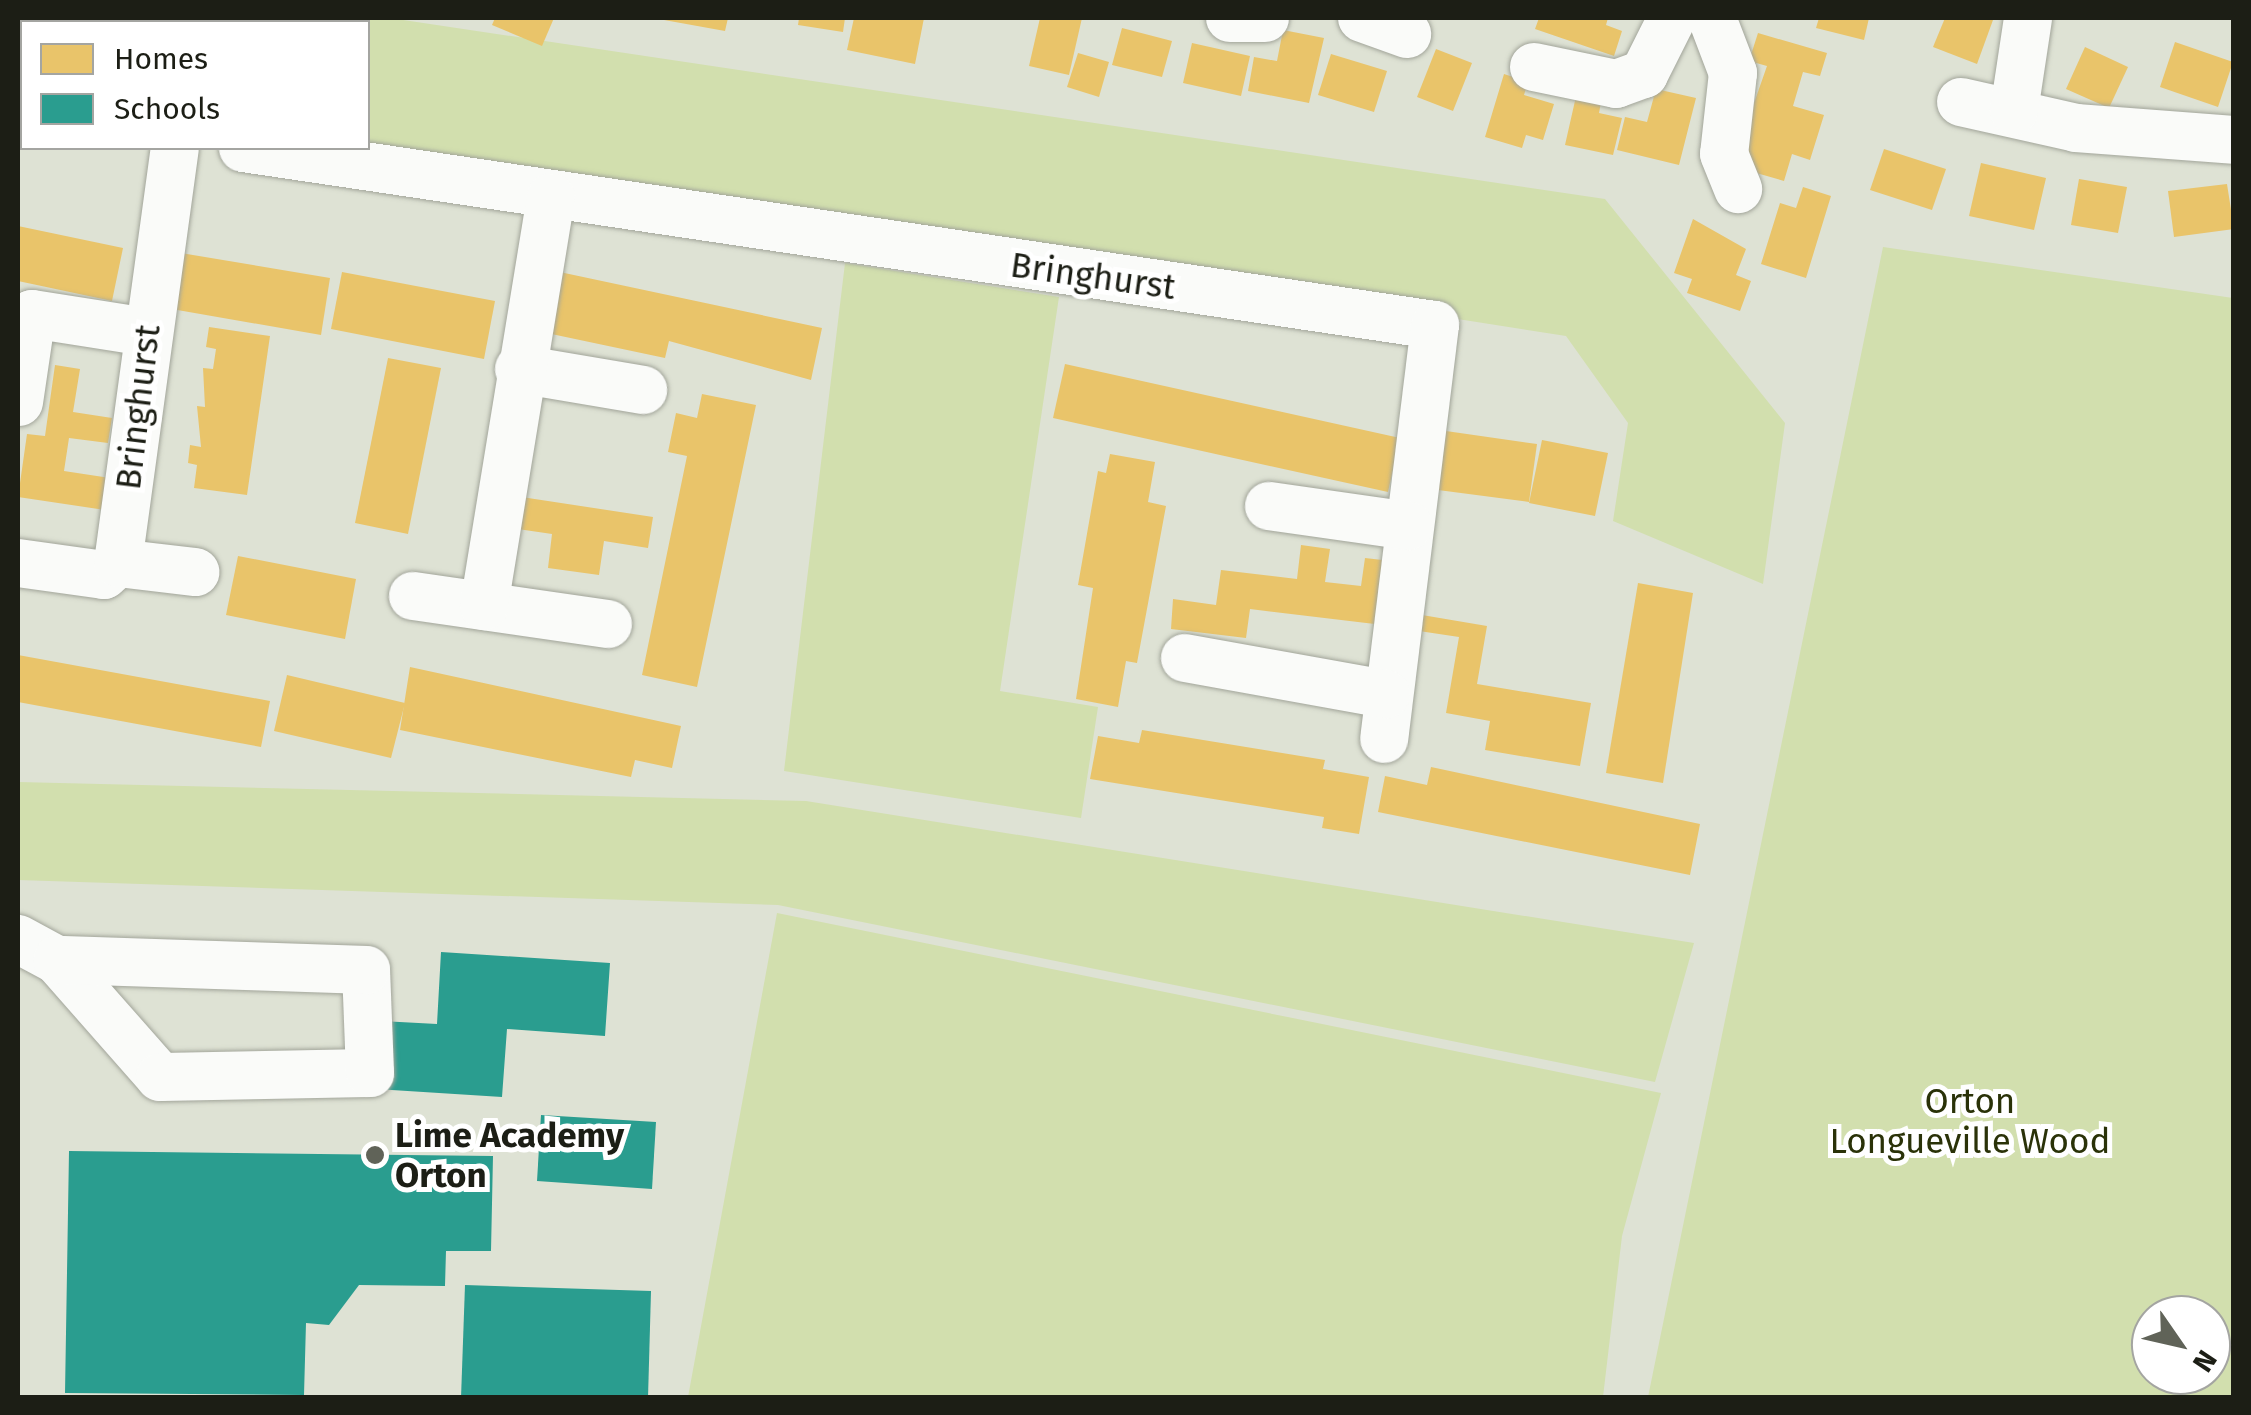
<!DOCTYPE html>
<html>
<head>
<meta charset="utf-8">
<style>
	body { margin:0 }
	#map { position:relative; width:2251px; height:1415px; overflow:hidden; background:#dee2d4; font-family:"Fira Sans",sans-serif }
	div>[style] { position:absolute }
	.green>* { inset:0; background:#d2dfae }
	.homes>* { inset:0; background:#e9c46a }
	.schools>* { inset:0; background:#2a9d8f }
	.roads { filter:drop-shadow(0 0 2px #a2a59a) drop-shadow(0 0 2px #a2a59a) }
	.minor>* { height:48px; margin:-24px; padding:0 24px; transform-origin:24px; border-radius:24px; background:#fafbf9 }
	.dots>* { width:28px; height:28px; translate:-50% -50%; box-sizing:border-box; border:5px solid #fff; border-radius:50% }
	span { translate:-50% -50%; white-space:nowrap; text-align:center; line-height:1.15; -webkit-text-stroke:10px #fff; paint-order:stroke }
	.street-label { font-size:35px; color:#1c1e15 }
	.park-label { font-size:35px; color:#2a3208 }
	.poi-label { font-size:35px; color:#1c1e15; font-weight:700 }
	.left { translate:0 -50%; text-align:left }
	.frame { position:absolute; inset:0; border:20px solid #1c1e15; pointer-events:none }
	.legend { position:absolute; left:20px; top:20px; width:350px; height:130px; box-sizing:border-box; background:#fff; border:2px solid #a4a5a1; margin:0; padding:12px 18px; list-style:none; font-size:30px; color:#1c1e15 }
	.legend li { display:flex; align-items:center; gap:20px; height:50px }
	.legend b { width:50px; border:2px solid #a4a5a1 }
	.north { position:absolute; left:2131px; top:1295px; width:100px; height:100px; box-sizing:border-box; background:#fff; border:2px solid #a4a5a1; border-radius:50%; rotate:124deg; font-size:28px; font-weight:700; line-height:40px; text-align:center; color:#1c1e15 }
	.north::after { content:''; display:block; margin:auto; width:35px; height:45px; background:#606358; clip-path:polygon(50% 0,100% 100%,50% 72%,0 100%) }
</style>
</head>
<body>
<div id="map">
	<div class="green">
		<i style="clip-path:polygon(18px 18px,126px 18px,22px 22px,22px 136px)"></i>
		<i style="clip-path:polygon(174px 18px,390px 18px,1605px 199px,1785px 423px,1763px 584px,1613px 521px,1628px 423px,1566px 336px,368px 148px,368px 22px)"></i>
		<i style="clip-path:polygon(evenodd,1883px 247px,2233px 298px,2233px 1397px,1648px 1397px,1883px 247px,2211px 1315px,2211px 1375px,2151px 1375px,2151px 1315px,2211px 1315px)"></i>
		<i style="clip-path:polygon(845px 263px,1059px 297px,1000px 691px,1098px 707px,1081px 818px,784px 771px)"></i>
		<i style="clip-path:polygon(18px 782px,806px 801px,1694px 943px,1655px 1082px,778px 905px,18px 880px)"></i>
		<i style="clip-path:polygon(777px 913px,1661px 1093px,1622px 1236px,1603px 1397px,688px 1397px)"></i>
	</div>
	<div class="homes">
		<i style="clip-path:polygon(495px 18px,554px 18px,542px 46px,492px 25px)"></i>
		<i style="clip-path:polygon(653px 18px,728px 18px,725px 31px)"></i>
		<i style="clip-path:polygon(799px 18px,845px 18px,843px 32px,798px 25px)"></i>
		<i style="clip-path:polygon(854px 18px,924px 18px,915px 64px,847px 50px)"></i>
		<i style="clip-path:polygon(1040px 18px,1082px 18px,1069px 75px,1029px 66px)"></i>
		<i style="clip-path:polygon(1539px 18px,1608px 18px,1606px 25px,1622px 31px,1614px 56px,1535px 29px)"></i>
		<i style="clip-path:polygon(1819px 18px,1869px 18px,1864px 40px,1816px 28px)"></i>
		<i style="clip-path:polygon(1945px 18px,1993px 20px,1977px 64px,1933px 47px)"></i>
		<i style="clip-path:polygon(1122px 28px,1172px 41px,1162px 77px,1112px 65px)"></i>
		<i style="clip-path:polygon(1283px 30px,1324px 38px,1309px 103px,1248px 91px,1254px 57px,1277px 61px)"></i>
		<i style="clip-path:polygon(1758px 33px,1827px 53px,1820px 76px,1803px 72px,1793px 106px,1824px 115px,1810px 160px,1792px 154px,1784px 181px,1732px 166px,1767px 66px,1749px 61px)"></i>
		<i style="clip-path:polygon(2175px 42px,2233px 62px,2218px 107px,2160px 87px)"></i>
		<i style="clip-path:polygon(1192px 43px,1250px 56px,1241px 96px,1183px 83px)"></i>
		<i style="clip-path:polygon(2085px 47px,2128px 67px,2109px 108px,2066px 89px)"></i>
		<i style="clip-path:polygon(1436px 49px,1472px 63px,1453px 111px,1417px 97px)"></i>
		<i style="clip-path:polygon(1078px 53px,1109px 62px,1099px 97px,1067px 87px)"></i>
		<i style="clip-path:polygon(1331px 54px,1387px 71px,1374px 112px,1318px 95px)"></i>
		<i style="clip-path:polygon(1504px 74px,1528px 82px,1524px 95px,1554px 104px,1543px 140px,1526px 135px,1522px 148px,1485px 137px)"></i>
		<i style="clip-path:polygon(1656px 89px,1696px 98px,1679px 165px,1617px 150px,1625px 117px,1647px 122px)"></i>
		<i style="clip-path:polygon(1577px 92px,1602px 97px,1599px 113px,1622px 118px,1613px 155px,1565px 145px)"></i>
		<i style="clip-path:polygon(1884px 149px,1946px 169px,1932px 210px,1870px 190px)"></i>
		<i style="clip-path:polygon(1981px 163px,2046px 178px,2034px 230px,1969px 216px)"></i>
		<i style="clip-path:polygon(2079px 179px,2127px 187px,2118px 233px,2071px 225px)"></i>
		<i style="clip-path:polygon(2227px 184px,2234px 229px,2174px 237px,2168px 191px)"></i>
		<i style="clip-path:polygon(1803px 187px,1831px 196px,1806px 278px,1761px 264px,1780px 203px,1796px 208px)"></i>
		<i style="clip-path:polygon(1693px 219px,1746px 249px,1736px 275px,1751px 281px,1740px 311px,1687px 293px,1692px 279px,1674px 273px)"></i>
		<i style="clip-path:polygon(18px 226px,123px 248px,112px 301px,18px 281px)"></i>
		<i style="clip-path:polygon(175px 252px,330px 278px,321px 335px,166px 308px)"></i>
		<i style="clip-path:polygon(555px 271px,822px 328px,811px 380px,669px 341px,665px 358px,542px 332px)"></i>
		<i style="clip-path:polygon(342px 272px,495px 301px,484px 359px,331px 329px)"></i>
		<i style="clip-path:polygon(209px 327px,270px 336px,247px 495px,194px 488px,197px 465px,188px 463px,190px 445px,201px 447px,197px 406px,205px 407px,203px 368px,213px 369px,216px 349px,206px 347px)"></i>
		<i style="clip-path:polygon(388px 358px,441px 368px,408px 534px,355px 523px)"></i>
		<i style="clip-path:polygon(1065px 364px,1400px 438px,1388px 492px,1053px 418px)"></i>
		<i style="clip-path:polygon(55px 365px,80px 369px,73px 412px,112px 418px,108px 443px,69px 438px,64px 471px,110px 478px,105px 510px,18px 497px,27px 434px,45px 436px)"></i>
		<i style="clip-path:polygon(702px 394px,756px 405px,697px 687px,642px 675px,687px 456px,668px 452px,676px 413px,697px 418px)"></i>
		<i style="clip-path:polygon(1446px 431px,1537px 444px,1529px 502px,1438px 490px)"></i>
		<i style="clip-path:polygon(1542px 440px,1608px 453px,1595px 516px,1529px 503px)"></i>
		<i style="clip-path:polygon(1110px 454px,1155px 462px,1148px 502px,1166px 506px,1137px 663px,1126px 661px,1118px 707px,1076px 699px,1093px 588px,1078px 585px,1098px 471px,1106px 473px)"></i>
		<i style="clip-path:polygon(515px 496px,653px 517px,648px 548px,604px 541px,599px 575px,548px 568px,552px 534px,511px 528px)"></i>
		<i style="clip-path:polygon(1301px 545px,1330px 549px,1325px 582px,1361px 586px,1365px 558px,1391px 561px,1383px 625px,1250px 609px,1246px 638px,1171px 629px,1173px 599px,1216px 605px,1221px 570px,1297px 579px)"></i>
		<i style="clip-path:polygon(238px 556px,356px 579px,345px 639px,226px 615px)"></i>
		<i style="clip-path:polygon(1638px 583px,1693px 593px,1663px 783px,1606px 773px)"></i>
		<i style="clip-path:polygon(1422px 615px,1487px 626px,1477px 684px,1591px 703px,1580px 766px,1485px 750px,1490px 721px,1446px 713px,1459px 637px,1419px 631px)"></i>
		<i style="clip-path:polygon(18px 655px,270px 701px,261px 747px,18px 702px)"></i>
		<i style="clip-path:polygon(410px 667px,681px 726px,672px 768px,635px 760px,631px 777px,400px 730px)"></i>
		<i style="clip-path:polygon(287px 675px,405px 703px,391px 758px,274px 731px)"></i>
		<i style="clip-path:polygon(1142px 730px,1325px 760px,1323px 769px,1369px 777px,1359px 834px,1322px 828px,1324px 817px,1090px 779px,1098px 736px,1139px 743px)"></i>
		<i style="clip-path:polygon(1431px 767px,1700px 824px,1690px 875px,1378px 812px,1385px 776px,1427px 785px)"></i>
	</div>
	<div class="schools">
		<i style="clip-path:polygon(441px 952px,610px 963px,605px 1036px,507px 1029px,502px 1097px,376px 1089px,381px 1021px,437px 1024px)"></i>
		<i style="clip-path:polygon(541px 1115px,656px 1122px,652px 1189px,537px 1181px)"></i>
		<i style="clip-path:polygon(69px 1151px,493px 1156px,491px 1251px,446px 1251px,445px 1286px,359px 1285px,329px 1325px,306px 1323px,304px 1395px,65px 1393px)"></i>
		<i style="clip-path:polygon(465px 1285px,651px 1291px,648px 1398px,461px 1398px)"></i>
	</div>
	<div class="roads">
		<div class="minor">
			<i style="left:1230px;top:18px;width:35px"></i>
			<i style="left:1362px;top:18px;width:48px;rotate:19.6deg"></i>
			<i style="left:1712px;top:18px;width:59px;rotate:69.1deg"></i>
			<i style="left:1733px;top:73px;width:81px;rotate:96.3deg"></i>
			<i style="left:1724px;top:154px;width:38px;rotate:68deg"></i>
			<i style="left:146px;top:22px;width:4px;rotate:-76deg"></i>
			<i style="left:1534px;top:67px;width:84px;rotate:11.7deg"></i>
			<i style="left:1616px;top:84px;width:30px;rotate:-20deg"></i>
			<i style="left:1644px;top:74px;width:63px;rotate:-63.4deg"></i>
			<i style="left:1961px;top:102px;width:118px;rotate:12.7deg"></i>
			<i style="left:2076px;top:128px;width:158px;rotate:4.3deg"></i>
			<i style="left:2014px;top:111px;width:94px;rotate:-81.4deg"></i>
			<i style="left:243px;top:148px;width:1205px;rotate:8.45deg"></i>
			<i style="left:1435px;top:325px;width:417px;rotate:97deg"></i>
			<i style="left:519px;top:369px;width:126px;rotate:9.6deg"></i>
			<i style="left:19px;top:402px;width:89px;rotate:-81.6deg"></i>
			<i style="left:32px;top:314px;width:116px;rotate:8.9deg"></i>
			<i style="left:1269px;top:506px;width:141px;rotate:8.1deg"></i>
			<i style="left:18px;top:563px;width:87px;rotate:7.9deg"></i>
			<i style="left:104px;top:575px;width:18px;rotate:-41deg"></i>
			<i style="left:118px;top:563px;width:419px;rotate:-82.2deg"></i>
			<i style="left:118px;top:563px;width:78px;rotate:6.7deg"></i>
			<i style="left:413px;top:596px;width:197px;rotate:8.2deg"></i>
			<i style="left:484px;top:606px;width:414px;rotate:-80.7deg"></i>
			<i style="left:1185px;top:658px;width:204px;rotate:10.2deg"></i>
			<i style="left:18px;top:939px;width:44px;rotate:28.3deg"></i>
			<i style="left:57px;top:960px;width:156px;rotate:48.6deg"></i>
			<i style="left:160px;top:1077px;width:210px;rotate:-1.1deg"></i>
			<i style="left:370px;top:1073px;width:103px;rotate:-92.2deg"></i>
			<i style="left:366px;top:970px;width:309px;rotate:-178.1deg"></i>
		</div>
	</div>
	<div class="dots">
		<i style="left:375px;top:1155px;background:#606358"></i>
	</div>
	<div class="street-label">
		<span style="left:1093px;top:276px;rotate:8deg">Bringhurst</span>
		<span style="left:138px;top:407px;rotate:-83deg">Bringhurst</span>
	</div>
	<div class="park-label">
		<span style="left:1970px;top:1121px">Orton<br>Longueville Wood</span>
	</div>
	<div class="poi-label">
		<span class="left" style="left:395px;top:1155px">Lime Academy<br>Orton</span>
	</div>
	<div class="frame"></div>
	<ul class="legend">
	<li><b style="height:28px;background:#e9c46a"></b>Homes</li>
	<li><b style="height:28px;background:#2a9d8f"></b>Schools</li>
	</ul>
	<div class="north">N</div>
</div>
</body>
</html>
